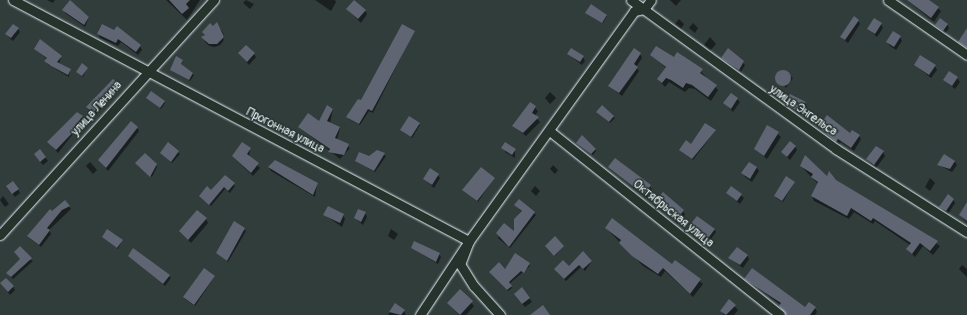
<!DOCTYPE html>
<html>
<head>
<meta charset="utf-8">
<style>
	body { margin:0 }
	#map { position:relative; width:967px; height:315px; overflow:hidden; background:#313d3b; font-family:Pangolin,sans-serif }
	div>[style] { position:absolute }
	.shadow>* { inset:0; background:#0007 }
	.round { border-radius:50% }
	.building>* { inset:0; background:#5f6573 }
	.roads { filter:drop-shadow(0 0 1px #e8f1f8) drop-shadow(0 0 1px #e8f1f8) }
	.minor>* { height:9px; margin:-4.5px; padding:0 4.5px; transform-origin:4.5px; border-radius:4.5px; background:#26332d }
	span { translate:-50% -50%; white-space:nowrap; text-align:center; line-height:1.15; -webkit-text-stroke:3px #26332d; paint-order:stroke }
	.street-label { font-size:12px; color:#e8f1f8 }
</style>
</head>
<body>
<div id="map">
	<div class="shadow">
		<i style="clip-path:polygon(47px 0,55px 0,53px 3px)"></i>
		<i style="clip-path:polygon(166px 0,200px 0,187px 20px)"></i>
		<i style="clip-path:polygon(246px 0,254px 4px,250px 9px,243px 3px)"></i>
		<i style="clip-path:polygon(315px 0,335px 0,336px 2px,331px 11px)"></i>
		<i style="clip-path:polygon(670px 0,681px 0,676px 6px)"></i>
		<i style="clip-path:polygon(907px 0,928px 0,941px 11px,934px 22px)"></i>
		<i style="clip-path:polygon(69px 1px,89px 17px,85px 27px,65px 13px)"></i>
		<i style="clip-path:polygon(591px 6px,607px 16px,603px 23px,587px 14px)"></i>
		<i style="clip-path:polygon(347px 9px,365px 10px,367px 14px,361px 23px)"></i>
		<i style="clip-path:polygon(679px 19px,684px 24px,681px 29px,675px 24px)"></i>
		<i style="clip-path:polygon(858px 20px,860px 24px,848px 43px,841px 37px)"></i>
		<i style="clip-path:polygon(693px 23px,698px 28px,695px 33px,689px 28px)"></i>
		<i style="clip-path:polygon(881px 24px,883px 28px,877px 37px,868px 29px)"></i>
		<i style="clip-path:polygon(947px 24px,949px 28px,945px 34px,936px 25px)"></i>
		<i style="clip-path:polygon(103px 25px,140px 46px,142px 50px,138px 55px,121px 42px,118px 46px,100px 38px,98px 34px)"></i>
		<i class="round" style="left:204px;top:27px;width:20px;height:20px"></i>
		<i style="clip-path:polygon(18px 29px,20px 32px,13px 41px,6px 34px)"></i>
		<i style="clip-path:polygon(414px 31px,373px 113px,369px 111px,360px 125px,349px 119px)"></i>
		<i style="clip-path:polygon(710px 37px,716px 44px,710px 51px,704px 45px)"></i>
		<i style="clip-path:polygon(900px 37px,902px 41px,896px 50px,890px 46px,887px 42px)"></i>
		<i style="clip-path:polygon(35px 49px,61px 57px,59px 64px,70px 69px,69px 77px,47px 64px,47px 59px)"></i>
		<i style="clip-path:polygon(728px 50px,745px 65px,741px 72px,722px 58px)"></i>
		<i style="clip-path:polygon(239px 53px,254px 54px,256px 57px,249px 65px)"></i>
		<i style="clip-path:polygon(568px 54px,583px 57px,585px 61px,582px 65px)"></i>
		<i style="clip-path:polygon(640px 54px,642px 58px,636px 67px,639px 71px,622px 96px,609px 86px)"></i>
		<i style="clip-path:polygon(651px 55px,693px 63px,718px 90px,711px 101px,695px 89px,689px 88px,685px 92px,669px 82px,665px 87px,658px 79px,666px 68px)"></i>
		<i style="clip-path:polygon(183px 60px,181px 66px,194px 75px,190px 81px,171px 70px)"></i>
		<i style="clip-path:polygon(915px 65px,935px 66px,937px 70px,931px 78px)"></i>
		<i style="clip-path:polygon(87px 68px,83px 77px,77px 72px)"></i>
		<i style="clip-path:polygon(783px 70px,793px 78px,786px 88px,776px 76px)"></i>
		<i style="clip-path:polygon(957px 78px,960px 82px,955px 89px,944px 80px)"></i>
		<i style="clip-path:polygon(118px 84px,120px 88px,95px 116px,89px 111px,87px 107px)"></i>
		<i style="clip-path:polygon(550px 92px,556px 98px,550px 104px,545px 98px)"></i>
		<i style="clip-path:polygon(732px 94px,740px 102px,733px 112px,725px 103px)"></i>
		<i style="clip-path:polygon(147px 98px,164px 102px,165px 103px,161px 109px)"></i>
		<i style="clip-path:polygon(805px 102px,807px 106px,801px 115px,784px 103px)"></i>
		<i style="clip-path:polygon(530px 103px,538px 111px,535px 116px,540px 122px,526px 136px,513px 126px)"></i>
		<i style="clip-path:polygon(602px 107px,615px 118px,610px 123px,598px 113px)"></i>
		<i style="clip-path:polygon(333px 109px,330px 123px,340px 128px,337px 140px,350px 148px,340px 159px,299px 127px,320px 123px)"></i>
		<i style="clip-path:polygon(77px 113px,84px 120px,58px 153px,48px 142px)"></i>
		<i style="clip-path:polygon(410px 118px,420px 125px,412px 138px,401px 130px)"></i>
		<i style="clip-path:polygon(768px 126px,781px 137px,767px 159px,755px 149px)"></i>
		<i style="clip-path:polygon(820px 127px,859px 136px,861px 139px,854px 151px,841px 142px,839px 145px)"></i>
		<i style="clip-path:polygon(137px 128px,139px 131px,108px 171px,99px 160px)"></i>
		<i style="clip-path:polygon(715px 131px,693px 160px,681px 151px,691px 145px)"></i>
		<i style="clip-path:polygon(506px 143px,515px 150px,515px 158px,505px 152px)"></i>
		<i style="clip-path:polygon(577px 143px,596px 149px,596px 151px,593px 155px)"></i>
		<i style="clip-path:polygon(168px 144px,180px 154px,172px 163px,161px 153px)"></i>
		<i style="clip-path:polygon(795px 146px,797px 150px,790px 160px,782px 152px)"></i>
		<i style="clip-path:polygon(250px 149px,249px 157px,260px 168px,253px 176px,233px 157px)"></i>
		<i style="clip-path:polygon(40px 150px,48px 161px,43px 165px,37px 158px)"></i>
		<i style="clip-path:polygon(377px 151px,386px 156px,375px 172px,356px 161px,370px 158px)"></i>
		<i style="clip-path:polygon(883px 152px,885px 156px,876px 168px,870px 163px,868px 159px)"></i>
		<i style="clip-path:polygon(90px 162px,97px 170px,93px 174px,86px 166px)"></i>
		<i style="clip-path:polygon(955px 162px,957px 165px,952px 172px,939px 165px)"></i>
		<i style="clip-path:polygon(137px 164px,156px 165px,157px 167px,152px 177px)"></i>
		<i style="clip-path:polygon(553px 165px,558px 170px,555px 174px,550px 169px)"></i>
		<i style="clip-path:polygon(801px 166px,835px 180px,940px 246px,933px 255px,923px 246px,915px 257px,907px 249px,910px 245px,875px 221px,873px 224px,854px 212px,849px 219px,814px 201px,812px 196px,818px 184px)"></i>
		<i style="clip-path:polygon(609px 167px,650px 186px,652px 190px,646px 198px)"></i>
		<i style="clip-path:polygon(269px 168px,317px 184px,315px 197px,271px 171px)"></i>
		<i style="clip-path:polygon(757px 168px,759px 171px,752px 182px,745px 177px,743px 173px)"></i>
		<i style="clip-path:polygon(438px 175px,440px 178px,434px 188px,424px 179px)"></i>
		<i style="clip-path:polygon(225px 176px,235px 186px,230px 193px,225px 189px,211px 206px,200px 196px,212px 192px)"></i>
		<i style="clip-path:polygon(494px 178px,478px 202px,464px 191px)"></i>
		<i style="clip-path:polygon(930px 178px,935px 183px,930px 191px,925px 187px)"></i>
		<i style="clip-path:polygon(794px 183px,783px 202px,776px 198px,775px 196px)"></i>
		<i style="clip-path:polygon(535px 186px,540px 191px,536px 196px,531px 191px)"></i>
		<i style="clip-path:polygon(731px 187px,744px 198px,740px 204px,727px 193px)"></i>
		<i style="clip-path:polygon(18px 189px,20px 193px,15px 197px,10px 190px)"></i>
		<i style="clip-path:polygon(3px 196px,9px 204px,5px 207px,0 200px)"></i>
		<i style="clip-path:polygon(953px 199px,955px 203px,948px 214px,940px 207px)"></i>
		<i style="clip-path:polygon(520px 200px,536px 215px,510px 248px,498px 238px,504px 224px,515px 233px,522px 212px,515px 205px)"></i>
		<i style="clip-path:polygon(65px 201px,71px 209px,49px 230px,51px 234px,41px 247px,28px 237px)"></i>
		<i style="clip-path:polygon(656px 202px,683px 211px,685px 215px,678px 224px)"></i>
		<i style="clip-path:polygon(967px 211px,967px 223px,960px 215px)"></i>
		<i style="clip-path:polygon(365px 213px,367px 217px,363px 225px,355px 218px)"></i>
		<i style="clip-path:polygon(325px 215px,343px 215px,345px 219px,342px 227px)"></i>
		<i style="clip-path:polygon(206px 219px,208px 223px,191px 243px,180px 232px)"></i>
		<i style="clip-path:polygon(235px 222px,246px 231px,228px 262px,217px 253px)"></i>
		<i style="clip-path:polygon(689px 227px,714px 229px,716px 232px,708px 243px)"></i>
		<i style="clip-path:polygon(606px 228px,672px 266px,675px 261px,703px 284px,693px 297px,665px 271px,661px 277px,643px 266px)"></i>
		<i style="clip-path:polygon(391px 229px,398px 234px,394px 240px,388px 236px)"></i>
		<i style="clip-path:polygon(107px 231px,122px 241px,118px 249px,104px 238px)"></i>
		<i style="clip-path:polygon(563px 246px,555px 256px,547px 248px)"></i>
		<i style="clip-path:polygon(412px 248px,439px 254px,441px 257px,438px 264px)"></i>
		<i style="clip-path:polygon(15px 253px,33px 261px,13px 279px,7px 273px,21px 260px)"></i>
		<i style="clip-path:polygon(516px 255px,530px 266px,509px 284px,512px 288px,508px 291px,491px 274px,505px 270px)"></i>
		<i style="clip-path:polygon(747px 255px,749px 259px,743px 268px,729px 258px)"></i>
		<i style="clip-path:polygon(129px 256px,169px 276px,171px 278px,165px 286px)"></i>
		<i style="clip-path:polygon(592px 261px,585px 271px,581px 267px,566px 281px,557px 272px)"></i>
		<i style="clip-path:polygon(962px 265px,967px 269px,967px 277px,959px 269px)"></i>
		<i style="clip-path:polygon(215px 276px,195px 306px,185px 299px,184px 297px)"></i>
		<i style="clip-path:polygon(745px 279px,805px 309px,815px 308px,817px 312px,815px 315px,786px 315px,781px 305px)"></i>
		<i style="clip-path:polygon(1px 283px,13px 286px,15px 290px,10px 295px)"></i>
		<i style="clip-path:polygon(522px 289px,532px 302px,525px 307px,517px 298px)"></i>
		<i style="clip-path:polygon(460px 291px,474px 306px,466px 315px,459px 315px,448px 303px)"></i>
		<i style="clip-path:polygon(729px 301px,738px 310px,734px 315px,724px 315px,721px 311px)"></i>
		<i style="clip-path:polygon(395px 305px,404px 311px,406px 315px,388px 315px)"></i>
	</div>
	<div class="building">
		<i style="clip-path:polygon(70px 0,89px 17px,84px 25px,62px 10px)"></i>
		<i style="clip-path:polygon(169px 0,190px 0,186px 4px,189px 8px,182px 14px)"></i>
		<i style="clip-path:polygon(354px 0,366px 10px,358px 19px,346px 9px)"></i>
		<i style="clip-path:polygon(907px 0,929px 0,939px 7px,931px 18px)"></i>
		<i style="clip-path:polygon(591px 4px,607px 15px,602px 23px,585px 13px)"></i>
		<i style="clip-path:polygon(854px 16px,859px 20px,845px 40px,840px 37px)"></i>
		<i style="clip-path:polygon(874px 18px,882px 23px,875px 34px,867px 29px)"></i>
		<i style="clip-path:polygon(940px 18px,948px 24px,943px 31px,935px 25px)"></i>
		<i style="clip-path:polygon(217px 22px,224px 37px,217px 44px,209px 44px,201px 37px,205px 35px,202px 32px,210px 23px,213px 26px)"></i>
		<i style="clip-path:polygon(13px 24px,19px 28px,11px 38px,5px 34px)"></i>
		<i style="clip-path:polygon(102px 24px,114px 30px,117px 26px,141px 45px,136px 52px,118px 39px,116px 43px,97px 34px)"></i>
		<i style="clip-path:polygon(402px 24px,415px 31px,372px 111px,368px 109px,359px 124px,346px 117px,358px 99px,361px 100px)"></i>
		<i style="clip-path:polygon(967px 28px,967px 48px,958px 42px)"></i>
		<i style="clip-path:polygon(893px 31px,901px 36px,894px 47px,886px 42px)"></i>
		<i style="clip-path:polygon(40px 39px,62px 56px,57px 62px,71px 69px,68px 75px,51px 66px,44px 61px,47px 58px,34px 49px)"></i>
		<i style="clip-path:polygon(246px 45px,255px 53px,247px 62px,238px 53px)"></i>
		<i style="clip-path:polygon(656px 46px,674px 57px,677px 52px,703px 69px,700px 73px,717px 85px,708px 97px,692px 85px,686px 83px,683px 88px,671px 80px,666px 78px,662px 83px,657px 79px,666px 67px,650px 55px)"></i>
		<i style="clip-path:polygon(571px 48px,584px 56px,580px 62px,567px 54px)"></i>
		<i style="clip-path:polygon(634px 48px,641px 53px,634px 64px,638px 67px,619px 93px,608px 86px)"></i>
		<i style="clip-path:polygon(728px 48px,744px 61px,739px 70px,721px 58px)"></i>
		<i style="clip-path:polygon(920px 55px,936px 65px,929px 75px,914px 65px)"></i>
		<i style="clip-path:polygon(176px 56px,183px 60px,181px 64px,193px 73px,189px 80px,170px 70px)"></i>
		<i style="clip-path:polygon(82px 63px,88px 68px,82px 76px,76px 72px)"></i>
		<i class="round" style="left:775px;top:70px;width:16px;height:16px"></i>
		<i style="clip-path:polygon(949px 71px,958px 77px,952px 86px,943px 80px)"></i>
		<i style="clip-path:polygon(113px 79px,119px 84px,93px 113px,86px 107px)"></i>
		<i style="clip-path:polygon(151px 91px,165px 101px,160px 108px,146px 98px)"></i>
		<i style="clip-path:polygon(731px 93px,738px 98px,731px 109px,723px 103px)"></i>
		<i style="clip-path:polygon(790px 94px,806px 102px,799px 112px,783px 103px)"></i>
		<i style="clip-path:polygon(530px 102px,536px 106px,532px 113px,539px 117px,523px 133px,512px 126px)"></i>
		<i style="clip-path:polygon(327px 105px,333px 109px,327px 121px,340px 127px,335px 138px,349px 144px,344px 155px,328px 152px,330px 149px,298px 127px,308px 113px,319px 121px)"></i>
		<i style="clip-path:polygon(602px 105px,614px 116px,609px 122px,596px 112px)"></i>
		<i style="clip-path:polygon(77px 112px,83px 116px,74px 127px,76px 129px,56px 150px,47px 142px)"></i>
		<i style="clip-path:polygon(827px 115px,850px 133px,852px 130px,860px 135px,851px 148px,838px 139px,836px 142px,819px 127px)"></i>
		<i style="clip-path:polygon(409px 116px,420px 123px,411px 137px,400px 130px)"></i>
		<i style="clip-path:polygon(131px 121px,138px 127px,106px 168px,98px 160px)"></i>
		<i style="clip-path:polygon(705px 123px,716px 130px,692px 159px,679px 150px,686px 140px,691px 144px)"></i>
		<i style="clip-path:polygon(767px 125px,779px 132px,764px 156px,754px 149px)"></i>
		<i style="clip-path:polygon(582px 135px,596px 149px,591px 154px,576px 143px)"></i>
		<i style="clip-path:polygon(790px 141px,796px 146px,787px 157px,781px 152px)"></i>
		<i style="clip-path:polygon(168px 142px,179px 151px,171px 162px,160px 153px)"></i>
		<i style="clip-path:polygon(242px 142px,251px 148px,247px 154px,259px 163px,251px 173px,232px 156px)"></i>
		<i style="clip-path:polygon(505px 142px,516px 149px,512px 155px,501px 148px)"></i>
		<i style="clip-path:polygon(876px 146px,884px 151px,874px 165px,866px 159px)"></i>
		<i style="clip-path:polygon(40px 149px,46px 157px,40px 162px,34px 154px)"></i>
		<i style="clip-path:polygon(377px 150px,385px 153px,374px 171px,355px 161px,359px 152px,369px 156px)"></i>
		<i style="clip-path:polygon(145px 153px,157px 164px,150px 177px,135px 163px)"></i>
		<i style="clip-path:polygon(944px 154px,955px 161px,950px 169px,937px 165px)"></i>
		<i style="clip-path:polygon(805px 155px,827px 176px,829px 171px,836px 180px,938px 241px,930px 251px,920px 243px,912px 254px,906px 249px,911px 243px,873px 218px,871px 221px,851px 208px,847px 216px,811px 196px,818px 182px,811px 177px,813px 174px,800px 166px)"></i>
		<i style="clip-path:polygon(615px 158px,651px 185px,644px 195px,608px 167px)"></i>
		<i style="clip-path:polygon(275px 160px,318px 183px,313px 195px,268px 167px)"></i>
		<i style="clip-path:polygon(749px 162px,757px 167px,750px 179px,741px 173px)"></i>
		<i style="clip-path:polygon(481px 167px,495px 178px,477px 201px,462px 190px)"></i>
		<i style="clip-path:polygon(430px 168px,439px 174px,432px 185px,423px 179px)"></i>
		<i style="clip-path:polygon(225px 175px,235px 183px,228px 191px,224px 187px,209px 205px,199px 196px,207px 186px,211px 190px)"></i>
		<i style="clip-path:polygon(786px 176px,795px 182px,782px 201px,774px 196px)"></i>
		<i style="clip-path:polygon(13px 181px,19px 189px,12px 194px,6px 186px)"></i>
		<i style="clip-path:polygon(731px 186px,742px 194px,737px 201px,726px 193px)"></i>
		<i style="clip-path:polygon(663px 192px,684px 210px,676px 221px,655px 202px)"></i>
		<i style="clip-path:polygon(948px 194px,954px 199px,946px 211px,939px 207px)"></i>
		<i style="clip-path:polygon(519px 199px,535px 212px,509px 247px,496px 233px,504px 223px,514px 231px,514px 219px,522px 211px,514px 205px)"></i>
		<i style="clip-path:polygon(65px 200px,70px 206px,62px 210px,47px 228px,50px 230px,39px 245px,27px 236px,50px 209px,52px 211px)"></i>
		<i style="clip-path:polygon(967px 202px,967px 221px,959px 215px)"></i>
		<i style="clip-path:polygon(328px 206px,344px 214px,340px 223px,323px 215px)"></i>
		<i style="clip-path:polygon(358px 209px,366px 212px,361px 222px,354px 218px)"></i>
		<i style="clip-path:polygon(197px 210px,207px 218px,188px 240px,179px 231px)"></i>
		<i style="clip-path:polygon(697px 216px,715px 229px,706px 241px,688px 227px)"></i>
		<i style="clip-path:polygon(612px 218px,672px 264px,675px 260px,701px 279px,690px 294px,663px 268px,658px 274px,632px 256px,619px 243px,621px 240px,605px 228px)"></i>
		<i style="clip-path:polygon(234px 221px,245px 228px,227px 261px,216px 253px)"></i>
		<i style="clip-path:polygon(107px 229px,123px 240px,117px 248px,102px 237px)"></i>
		<i style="clip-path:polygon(555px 236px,564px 246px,554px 256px,545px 246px)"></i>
		<i style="clip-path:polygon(414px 241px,440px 253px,436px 262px,411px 248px)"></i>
		<i style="clip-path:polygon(20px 246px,32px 258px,11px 277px,6px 273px,20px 259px,14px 252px)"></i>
		<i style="clip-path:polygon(737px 247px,748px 255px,740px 265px,728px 258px)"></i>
		<i style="clip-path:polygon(133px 248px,170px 275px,163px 284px,128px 256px)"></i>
		<i style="clip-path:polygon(583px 251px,592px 261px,583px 269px,579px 265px,564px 279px,554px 269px,563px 260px,569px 266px)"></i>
		<i style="clip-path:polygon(515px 253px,530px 263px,524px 273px,521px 271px,509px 282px,512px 286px,507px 290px,489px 272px,499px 262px,505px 269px)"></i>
		<i style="clip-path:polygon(204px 268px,215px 276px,194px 305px,183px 297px)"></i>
		<i style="clip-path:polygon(752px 268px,805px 307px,809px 302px,816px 307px,810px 315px,786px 315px,779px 306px,781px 303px,744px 279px)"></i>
		<i style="clip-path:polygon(6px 278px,14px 286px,8px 292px,0 283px)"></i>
		<i style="clip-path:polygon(522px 287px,530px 298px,522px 304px,514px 294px)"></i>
		<i style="clip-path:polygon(460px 289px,473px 301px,460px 315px,447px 303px)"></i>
		<i style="clip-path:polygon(729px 299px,736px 305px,726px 315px,720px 311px)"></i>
		<i style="clip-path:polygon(395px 303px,405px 310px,401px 315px,389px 312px)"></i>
		<i style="clip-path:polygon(543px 305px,550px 315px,530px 315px)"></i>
	</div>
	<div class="roads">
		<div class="minor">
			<i style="left:13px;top:0;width:516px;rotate:27.86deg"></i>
			<i style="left:469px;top:241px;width:25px;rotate:111deg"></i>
			<i style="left:460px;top:264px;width:26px;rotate:58deg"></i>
			<i style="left:474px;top:286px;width:39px;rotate:48deg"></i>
			<i style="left:631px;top:0;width:253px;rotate:36deg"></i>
			<i style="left:836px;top:149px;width:155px;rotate:32.4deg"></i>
			<i style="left:888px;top:0;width:96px;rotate:34.8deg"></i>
			<i style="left:551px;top:132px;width:293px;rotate:38.6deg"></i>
			<i style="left:0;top:235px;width:318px;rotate:-47.7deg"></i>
			<i style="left:420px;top:315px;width:89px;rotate:-56.5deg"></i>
			<i style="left:469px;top:241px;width:283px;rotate:-54.3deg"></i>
			<i style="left:634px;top:11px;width:10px;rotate:-11deg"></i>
			<i style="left:644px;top:9px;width:11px;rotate:-52deg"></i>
		</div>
	</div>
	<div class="street-label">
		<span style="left:97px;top:109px;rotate:-48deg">улица Ленина</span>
		<span style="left:803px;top:111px;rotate:35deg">улица Энгельса</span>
		<span style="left:285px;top:131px;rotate:27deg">Прогонная улица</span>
		<span style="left:673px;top:214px;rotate:39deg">Октябрьская улица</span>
	</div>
</div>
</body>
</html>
